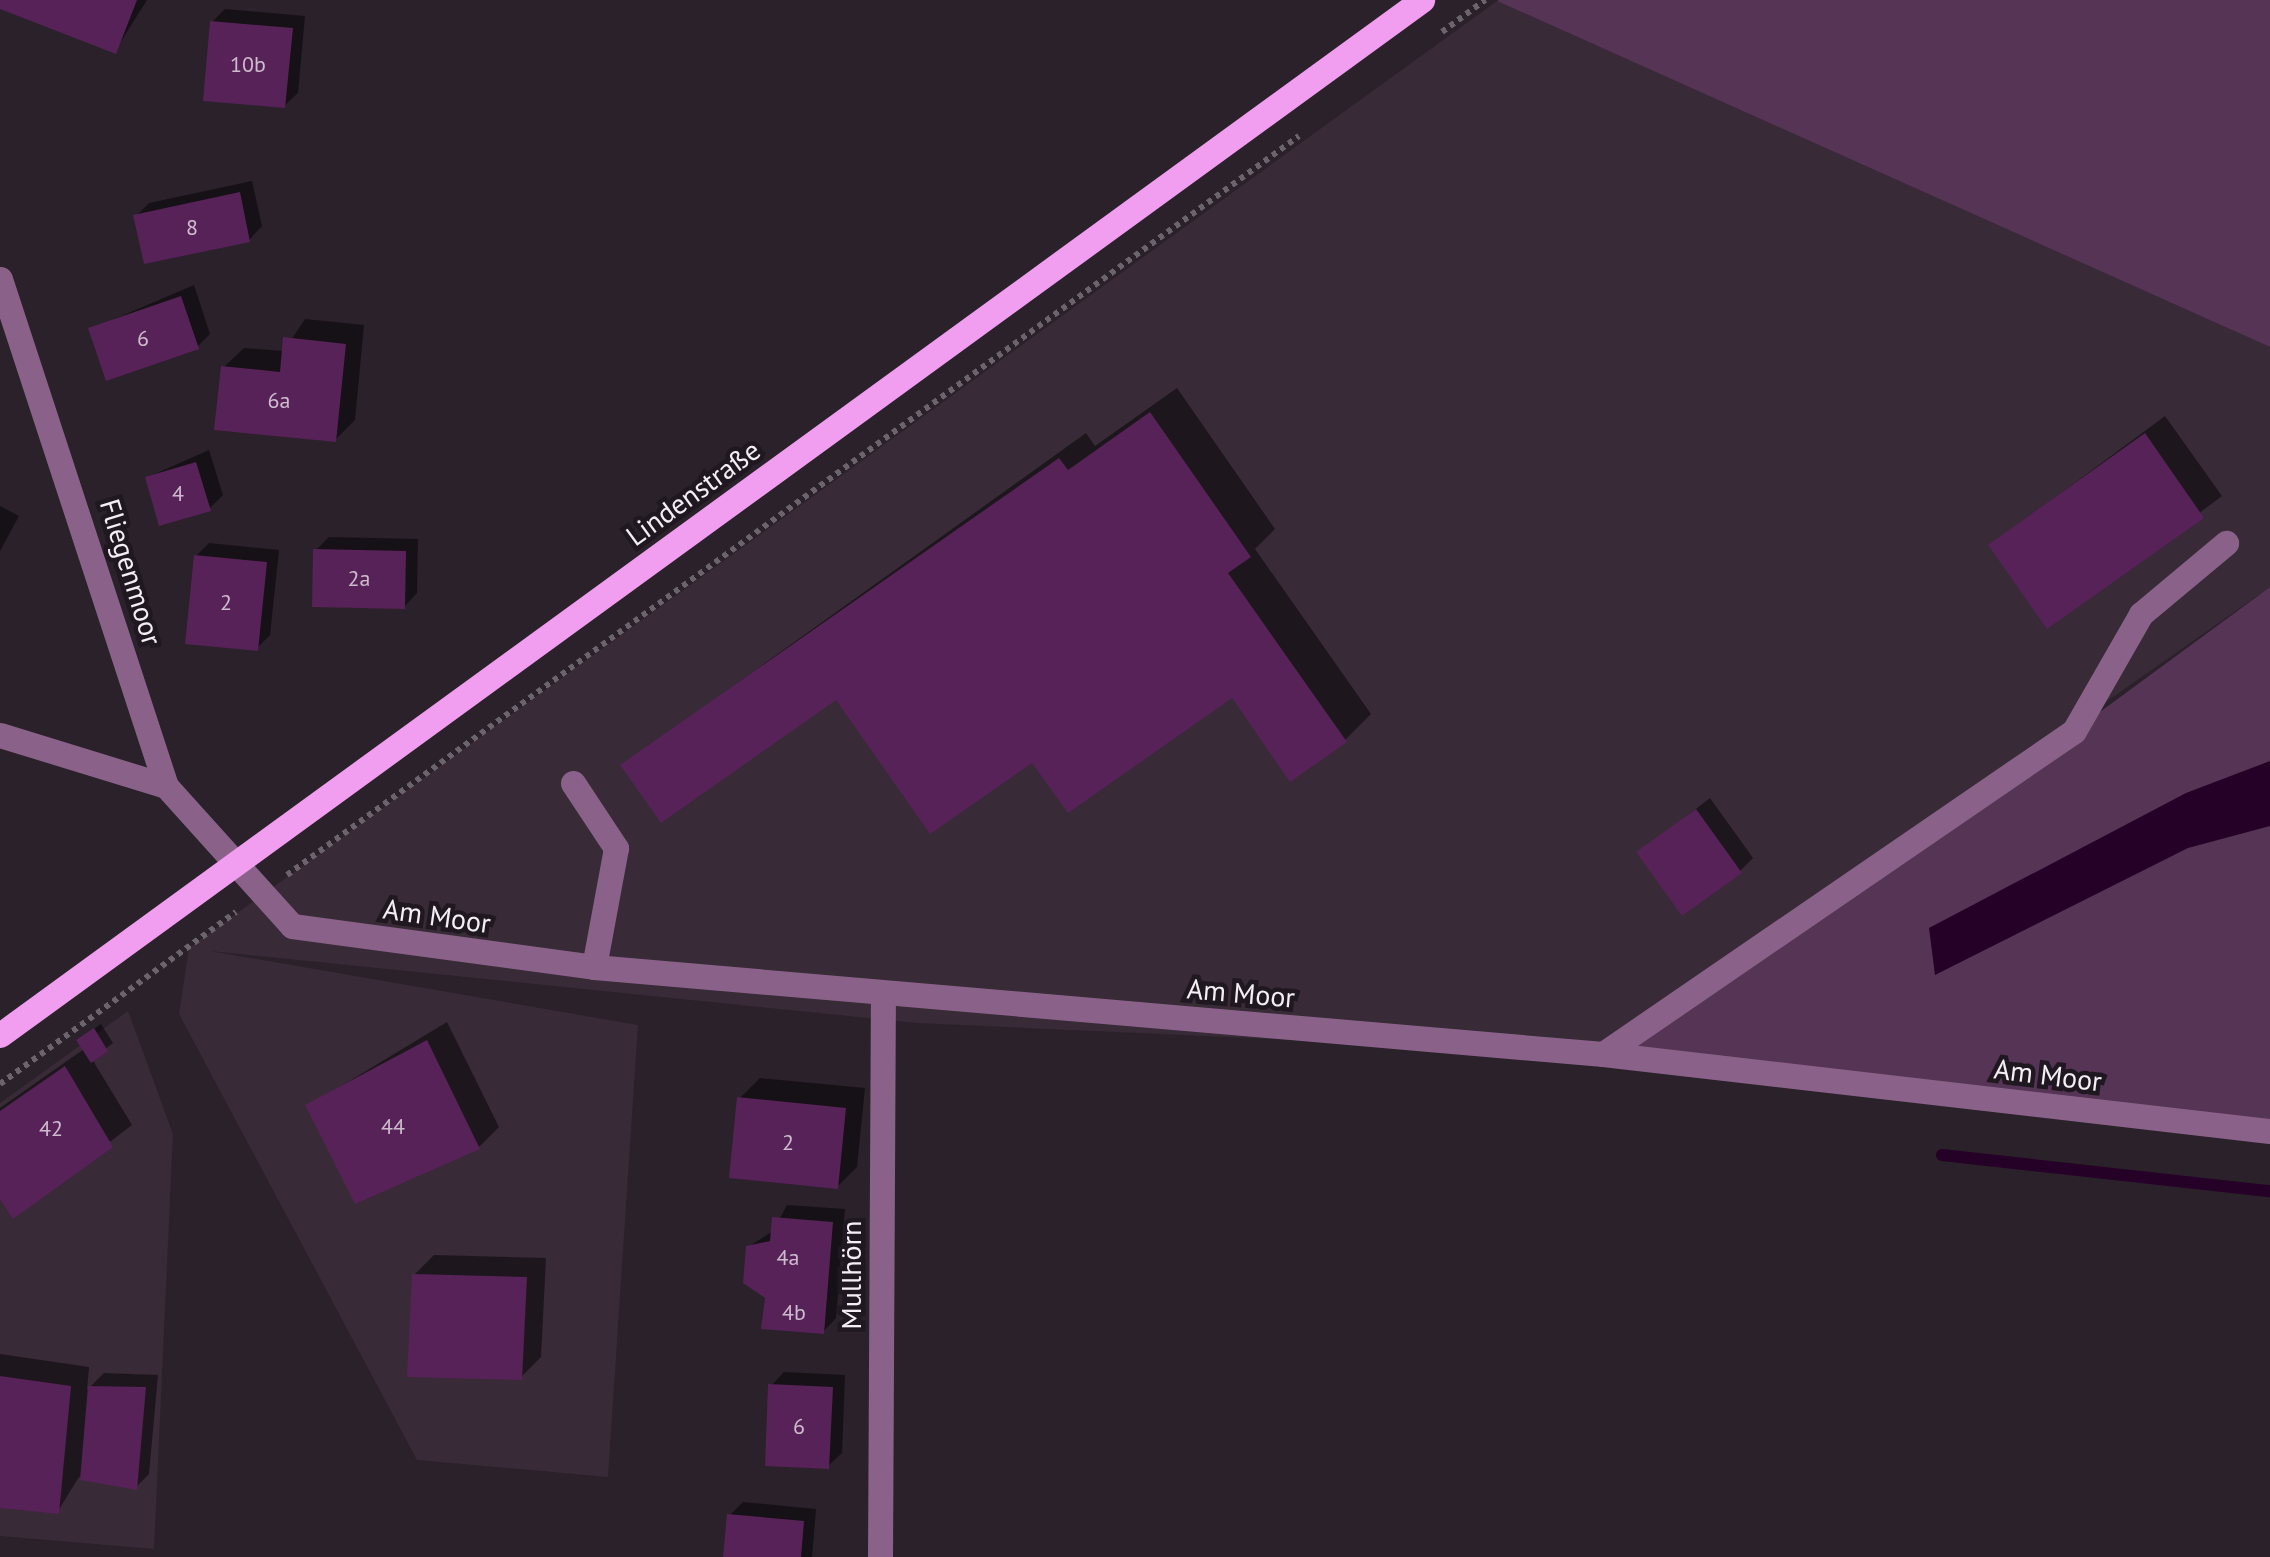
<!DOCTYPE html>
<html>
<head>
<meta charset="utf-8">
<style>
	body { margin:0 }
	#map { position:relative; width:2270px; height:1557px; overflow:hidden; background:#2a212a; font-family:"PT Sans",sans-serif }
	div>[style] { position:absolute }
	.built>* { inset:0; background:#382a37 }
	.green>* { inset:0; background:#563456 }
	.water>* { inset:0; background:#260127 }
	.shadow>* { inset:0; background:#0007 }
	.stream>* { height:12px; margin:-6px; padding:0 6px; transform-origin:6px; border-radius:6px; background:#260127 }
	.building>* { inset:0; background:#572258 }
	.path>* { height:6px; margin-top:-3px; transform-origin:0; background:repeating-linear-gradient(90deg,#6c646c 0 5px,transparent 0 10px) }
	.minor>* { height:25px; margin:-12.5px; padding:0 12.5px; transform-origin:12.5px; border-radius:12.5px; background:#8a6289 }
	.major>* { height:25px; margin:-12.5px; padding:0 12.5px; transform-origin:12.5px; border-radius:12.5px; background:#f19ef0 }
	span { translate:-50% -50%; white-space:nowrap; text-align:center; line-height:1.15; -webkit-text-stroke:9px #201820; paint-order:stroke }
	.number-label { font-size:22px; color:#cebcce }
	.number-label span { -webkit-text-stroke-width:0 }
	.street-label { font-size:28px; color:#f5eff5 }
</style>
</head>
<body>
<div id="map">
	<div class="built">
		<i style="clip-path:polygon(1497px 1px,2270px 347px,2270px 587px,1603px 1054px,917px 1023px,210px 951px,638px 1025px,608px 1477px,417px 1460px,179px 1014px,189px 948px)"></i>
		<i style="clip-path:polygon(128px 1011px,173px 1134px,154px 1549px,0 1536px,0 1103px)"></i>
	</div>
	<div class="green">
		<i style="clip-path:polygon(2270px 0,2270px 347px,1497px 1px,1499px 0)"></i>
		<i style="clip-path:polygon(2270px 587px,2270px 1131px,1604px 1054px,2074px 731px)"></i>
	</div>
	<div class="water">
		<i style="clip-path:polygon(2270px 761px,2270px 826px,2188px 848px,1935px 975px,1929px 928px,2186px 793px)"></i>
	</div>
	<div class="shadow">
		<i style="clip-path:polygon(0 0,147px 0,115px 51px)"></i>
		<i style="clip-path:polygon(225px 9px,305px 16px,298px 93px,284px 106px,212px 22px)"></i>
		<i style="clip-path:polygon(252px 181px,262px 226px,249px 240px,136px 216px,149px 203px)"></i>
		<i style="clip-path:polygon(194px 285px,210px 334px,197px 347px,91px 329px)"></i>
		<i style="clip-path:polygon(305px 319px,364px 325px,355px 420px,335px 440px,224px 367px,244px 348px,284px 351px)"></i>
		<i style="clip-path:polygon(1177px 388px,1275px 529px,1255px 549px,1371px 714px,1345px 740px,1232px 695px,1032px 759px,837px 696px,623px 765px,1086px 433px,1095px 446px)"></i>
		<i style="clip-path:polygon(2165px 416px,2222px 496px,2048px 626px,1991px 545px)"></i>
		<i style="clip-path:polygon(209px 450px,223px 495px,210px 508px,148px 477px)"></i>
		<i style="clip-path:polygon(0 506px,19px 516px,0 551px)"></i>
		<i style="clip-path:polygon(329px 537px,418px 539px,417px 593px,404px 607px,316px 550px)"></i>
		<i style="clip-path:polygon(209px 543px,279px 550px,270px 635px,257px 648px,196px 556px)"></i>
		<i style="clip-path:polygon(1710px 798px,1753px 858px,1740px 871px,1640px 852px)"></i>
		<i style="clip-path:polygon(447px 1022px,499px 1127px,479px 1147px,308px 1106px)"></i>
		<i style="clip-path:polygon(101px 1024px,113px 1043px,92px 1059px,132px 1125px,14px 1215px,0 1194px,0 1108px,84px 1049px,85px 1035px)"></i>
		<i style="clip-path:polygon(760px 1078px,865px 1088px,857px 1167px,837px 1187px,740px 1098px)"></i>
		<i style="clip-path:polygon(787px 1205px,845px 1209px,836px 1318px,823px 1332px,767px 1296px,748px 1247px,773px 1231px)"></i>
		<i style="clip-path:polygon(434px 1255px,546px 1258px,541px 1357px,521px 1377px,414px 1275px)"></i>
		<i style="clip-path:polygon(0 1354px,89px 1367px,87px 1390px,104px 1373px,158px 1375px,149px 1474px,136px 1487px,79px 1477px,58px 1511px,0 1506px)"></i>
		<i style="clip-path:polygon(784px 1372px,845px 1375px,842px 1453px,828px 1466px,771px 1386px)"></i>
		<i style="clip-path:polygon(743px 1502px,816px 1509px,812px 1557px,726px 1557px,730px 1515px)"></i>
	</div>
	<div class="stream">
		<i style="left:1942px;top:1155px;width:330px;rotate:6.3deg"></i>
	</div>
	<div class="building">
		<i style="clip-path:polygon(0 0,137px 0,116px 54px,0 9px)"></i>
		<i style="clip-path:polygon(210px 21px,293px 28px,285px 108px,203px 101px)"></i>
		<i style="clip-path:polygon(240px 192px,250px 242px,144px 264px,133px 215px)"></i>
		<i style="clip-path:polygon(181px 296px,199px 349px,106px 381px,88px 328px)"></i>
		<i style="clip-path:polygon(283px 337px,346px 344px,336px 442px,214px 430px,221px 366px,280px 372px)"></i>
		<i style="clip-path:polygon(1150px 412px,1251px 557px,1228px 573px,1347px 742px,1290px 782px,1232px 698px,1068px 813px,1032px 763px,930px 834px,836px 700px,661px 823px,620px 765px,1059px 458px,1068px 470px)"></i>
		<i style="clip-path:polygon(2145px 433px,2204px 518px,2047px 629px,1988px 545px)"></i>
		<i style="clip-path:polygon(196px 462px,211px 511px,159px 526px,145px 477px)"></i>
		<i style="clip-path:polygon(313px 549px,406px 551px,405px 609px,312px 607px)"></i>
		<i style="clip-path:polygon(194px 555px,267px 562px,258px 651px,185px 644px)"></i>
		<i style="clip-path:polygon(1696px 809px,1742px 873px,1682px 916px,1636px 852px)"></i>
		<i style="clip-path:polygon(94px 1028px,108px 1051px,91px 1063px,76px 1040px)"></i>
		<i style="clip-path:polygon(427px 1040px,480px 1149px,355px 1204px,305px 1105px)"></i>
		<i style="clip-path:polygon(65px 1066px,113px 1147px,13px 1219px,0 1199px,0 1111px)"></i>
		<i style="clip-path:polygon(737px 1097px,846px 1108px,838px 1189px,729px 1178px)"></i>
		<i style="clip-path:polygon(772px 1217px,833px 1222px,824px 1334px,761px 1329px,765px 1298px,743px 1283px,746px 1246px,770px 1241px)"></i>
		<i style="clip-path:polygon(412px 1274px,527px 1277px,522px 1380px,407px 1377px)"></i>
		<i style="clip-path:polygon(0 1376px,71px 1386px,59px 1514px,0 1508px)"></i>
		<i style="clip-path:polygon(768px 1384px,833px 1387px,829px 1469px,765px 1466px)"></i>
		<i style="clip-path:polygon(88px 1386px,146px 1387px,137px 1490px,80px 1480px)"></i>
		<i style="clip-path:polygon(727px 1514px,804px 1521px,801px 1557px,723px 1557px)"></i>
	</div>
	<div class="path">
		<i style="left:1442px;top:32px;width:54px;rotate:-36.7deg"></i>
		<i style="left:287px;top:875px;width:1253px;rotate:-36.14deg"></i>
		<i style="left:0;top:1084px;width:292px;rotate:-36.1deg"></i>
	</div>
	<div class="minor">
		<i style="left:0;top:279px;width:533px;rotate:71.87deg"></i>
		<i style="left:166px;top:786px;width:188px;rotate:48deg"></i>
		<i style="left:292px;top:926px;width:305px;rotate:7.7deg"></i>
		<i style="left:594px;top:967px;width:1013px;rotate:4.93deg"></i>
		<i style="left:1603px;top:1054px;width:671px;rotate:6.59deg"></i>
		<i style="left:0;top:735px;width:174px;rotate:17.1deg"></i>
		<i style="left:573px;top:783px;width:78px;rotate:56.5deg"></i>
		<i style="left:616px;top:848px;width:121px;rotate:100.5deg"></i>
		<i style="left:1603px;top:1054px;width:571px;rotate:-34.44deg"></i>
		<i style="left:2074px;top:731px;width:135px;rotate:-60.2deg"></i>
		<i style="left:2141px;top:614px;width:111px;rotate:-39.9deg"></i>
		<i style="left:880px;top:1557px;width:564px;rotate:-89.7deg"></i>
	</div>
	<div class="major">
		<i style="left:0;top:1035px;width:1759px;rotate:-36.05deg"></i>
	</div>
	<div class="number-label">
		<span style="left:248px;top:65px">10b</span>
		<span style="left:192px;top:228px">8</span>
		<span style="left:143px;top:339px">6</span>
		<span style="left:279px;top:401px">6a</span>
		<span style="left:178px;top:494px">4</span>
		<span style="left:359px;top:579px">2a</span>
		<span style="left:226px;top:603px">2</span>
		<span style="left:393px;top:1127px">44</span>
		<span style="left:51px;top:1129px">42</span>
		<span style="left:788px;top:1143px">2</span>
		<span style="left:788px;top:1258px">4a</span>
		<span style="left:794px;top:1313px">4b</span>
		<span style="left:799px;top:1427px">6</span>
	</div>
	<div class="street-label">
		<span style="left:693px;top:493px;rotate:-36deg">Lindenstraße</span>
		<span style="left:131px;top:572px;rotate:73deg">Fliegenmoor</span>
		<span style="left:437px;top:916px;rotate:8deg">Am Moor</span>
		<span style="left:1241px;top:993px;rotate:5deg">Am Moor</span>
		<span style="left:2048px;top:1075px;rotate:7deg">Am Moor</span>
		<span style="left:851px;top:1275px;rotate:-90deg">Mullhörn</span>
	</div>
</div>
</body>
</html>
